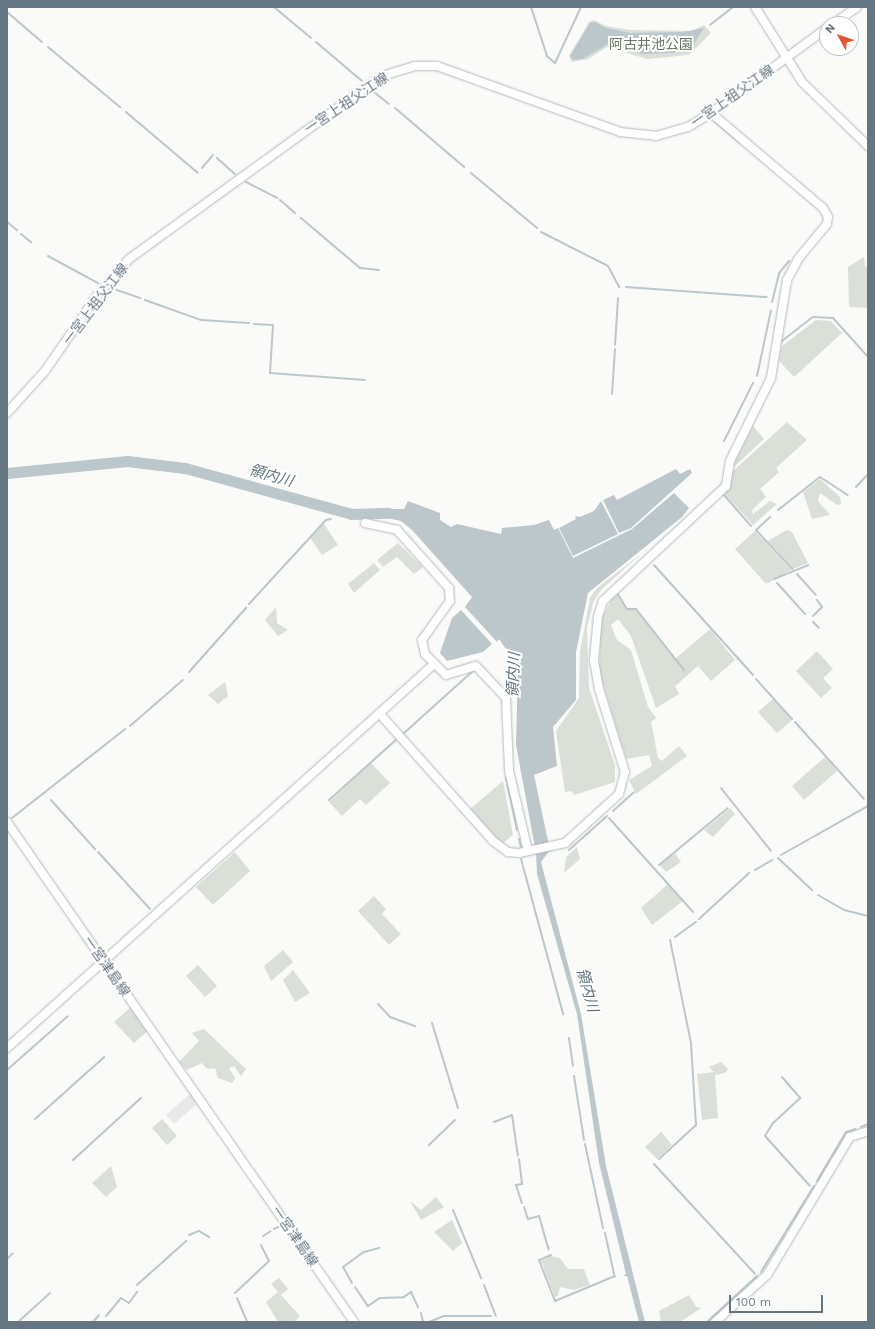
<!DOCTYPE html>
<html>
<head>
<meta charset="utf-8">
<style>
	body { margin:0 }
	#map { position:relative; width:875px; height:1329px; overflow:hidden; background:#fafaf8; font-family:"Work Sans","Noto Sans JP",sans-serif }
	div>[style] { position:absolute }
	.built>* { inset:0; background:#e8e9e9 }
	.green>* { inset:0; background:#dadfd7 }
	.water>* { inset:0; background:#bbc7cb }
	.stream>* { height:2px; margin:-1px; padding:0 1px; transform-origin:1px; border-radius:1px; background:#bbc7cb }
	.river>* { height:11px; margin:-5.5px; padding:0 5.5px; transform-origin:5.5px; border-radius:5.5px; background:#bbc7cb }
	.roads { filter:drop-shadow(0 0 1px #b3babf) drop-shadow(0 0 1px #b3babf) }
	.secondary>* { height:8px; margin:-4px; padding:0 4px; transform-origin:4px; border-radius:4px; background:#fff }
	span { translate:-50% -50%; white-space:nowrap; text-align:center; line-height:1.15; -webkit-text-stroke:4px #fff; paint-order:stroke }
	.park-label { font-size:14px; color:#687a64 }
	.street-label { font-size:14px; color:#657683 }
	.water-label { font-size:15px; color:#60757c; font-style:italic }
	.frame { position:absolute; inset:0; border:8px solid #657683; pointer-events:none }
	.north { position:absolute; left:819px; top:16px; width:40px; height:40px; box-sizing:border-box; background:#fff; border:1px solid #c1c8cd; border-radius:50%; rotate:310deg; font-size:11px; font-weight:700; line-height:16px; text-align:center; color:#657683 }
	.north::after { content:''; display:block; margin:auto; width:14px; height:18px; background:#e4572e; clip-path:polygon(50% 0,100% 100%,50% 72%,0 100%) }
	.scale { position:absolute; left:729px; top:1295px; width:94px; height:18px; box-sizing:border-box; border:2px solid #657683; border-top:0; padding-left:5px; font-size:12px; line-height:14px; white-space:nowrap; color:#657683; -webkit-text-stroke:3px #fff; paint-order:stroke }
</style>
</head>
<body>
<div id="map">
	<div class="built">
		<i style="clip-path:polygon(191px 1093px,198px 1103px,174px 1124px,166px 1115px)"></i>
	</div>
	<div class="green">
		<i style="clip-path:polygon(594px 20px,606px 26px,631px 30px,692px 31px,704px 25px,711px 33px,689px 55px,647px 59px,607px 47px,588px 59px,572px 62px,569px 56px,589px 22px)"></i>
		<i style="clip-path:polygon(864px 257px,865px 267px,868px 266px,868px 308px,849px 307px,848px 267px)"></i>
		<i style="clip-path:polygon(816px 320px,831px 321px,842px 333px,794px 377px,779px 361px,782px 346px)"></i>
		<i style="clip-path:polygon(787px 422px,807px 440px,776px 468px,779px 472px,760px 489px,766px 497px,752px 510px,753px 514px,770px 501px,777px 504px,753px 525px,725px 494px,733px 471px)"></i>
		<i style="clip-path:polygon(753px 426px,764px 439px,734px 467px,734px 463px)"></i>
		<i style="clip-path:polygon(820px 479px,840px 497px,841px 504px,837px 505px,820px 493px,818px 501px,830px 515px,812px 519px,803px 492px)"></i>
		<i style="clip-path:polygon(324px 524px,338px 545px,322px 555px,310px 538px)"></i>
		<i style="clip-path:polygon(787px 530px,792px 532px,808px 563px,793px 569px,768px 541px)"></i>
		<i style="clip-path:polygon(755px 531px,791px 570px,766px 584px,735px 549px)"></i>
		<i style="clip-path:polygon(398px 543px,423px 567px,414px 574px,397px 557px,383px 567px,377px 560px)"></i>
		<i style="clip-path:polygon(642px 553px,601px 590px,593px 603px,587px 628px,589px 688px,615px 765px,615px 782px,574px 795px,572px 791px,565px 792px,556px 731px,579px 698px,580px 652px,590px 598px,597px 588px)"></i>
		<i style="clip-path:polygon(374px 563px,380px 570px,354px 593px,348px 584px)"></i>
		<i style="clip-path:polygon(615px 593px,627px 609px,636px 609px,675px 659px,710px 629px,735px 660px,711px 681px,698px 666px,675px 686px,679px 694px,656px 708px,631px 636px,618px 619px,611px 625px,617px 640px,631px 650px,648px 707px,656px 718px,651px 722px,658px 758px,662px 761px,679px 746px,687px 756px,636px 794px,629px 780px,652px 766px,649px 755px,626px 759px,599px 671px,601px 619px)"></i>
		<i style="clip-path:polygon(276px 607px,277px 623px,288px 630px,278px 636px,265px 620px)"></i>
		<i style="clip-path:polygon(817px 651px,833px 669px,823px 678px,832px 688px,821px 698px,796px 671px)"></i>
		<i style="clip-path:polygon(225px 682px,228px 696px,218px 704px,208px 695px)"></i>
		<i style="clip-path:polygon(773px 699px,792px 720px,777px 733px,758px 712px)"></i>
		<i style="clip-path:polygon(825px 757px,837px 771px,804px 800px,792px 786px)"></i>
		<i style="clip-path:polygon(371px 763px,390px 783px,366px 805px,360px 799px,342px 816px,329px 802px)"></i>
		<i style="clip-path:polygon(503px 781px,513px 835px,502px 844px,470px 809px)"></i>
		<i style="clip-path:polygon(730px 808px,735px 814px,713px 837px,704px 830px)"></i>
		<i style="clip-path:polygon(577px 847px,580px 859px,564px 873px,566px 857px)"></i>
		<i style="clip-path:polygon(235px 852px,250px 871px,213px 905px,196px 887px)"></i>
		<i style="clip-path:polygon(675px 853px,681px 862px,666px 872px,660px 865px)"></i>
		<i style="clip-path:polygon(668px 884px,683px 901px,652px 925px,641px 908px)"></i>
		<i style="clip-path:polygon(374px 896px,386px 909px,382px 914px,401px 934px,389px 945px,358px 911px)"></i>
		<i style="clip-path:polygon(283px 950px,293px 962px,271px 981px,264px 966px)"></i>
		<i style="clip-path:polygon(198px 965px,217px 986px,205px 997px,186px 976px)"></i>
		<i style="clip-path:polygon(293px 970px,310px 993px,295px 1002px,283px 980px)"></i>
		<i style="clip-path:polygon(132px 1006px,149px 1030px,134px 1043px,114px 1022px)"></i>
		<i style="clip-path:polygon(204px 1029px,246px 1069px,241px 1076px,234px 1066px,229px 1068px,235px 1078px,232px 1083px,218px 1078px,215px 1068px,207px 1069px,202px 1063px,187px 1070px,179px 1062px,199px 1041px,192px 1033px)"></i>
		<i style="clip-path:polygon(721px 1062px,728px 1069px,725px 1073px,715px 1075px,718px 1118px,702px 1120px,697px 1074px,714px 1072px,709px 1067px)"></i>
		<i style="clip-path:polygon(162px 1119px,177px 1136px,167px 1145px,152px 1128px)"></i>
		<i style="clip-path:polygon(661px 1132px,672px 1145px,657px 1159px,645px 1147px)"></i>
		<i style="clip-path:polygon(111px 1166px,117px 1187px,106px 1197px,92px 1183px)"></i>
		<i style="clip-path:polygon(436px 1197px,444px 1207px,421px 1220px,410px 1201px,421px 1210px)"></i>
		<i style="clip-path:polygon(452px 1220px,462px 1243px,453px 1251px,434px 1232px)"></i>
		<i style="clip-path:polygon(551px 1256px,560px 1258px,568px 1269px,584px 1269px,590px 1285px,574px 1290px,560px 1287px,558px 1296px,555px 1297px,541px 1261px)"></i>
		<i style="clip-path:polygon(279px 1278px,288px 1289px,281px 1295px,300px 1316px,294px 1322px,278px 1322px,266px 1302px,278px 1292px,271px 1284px)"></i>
		<i style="clip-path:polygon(689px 1295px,696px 1307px,701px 1308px,680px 1322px,661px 1322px,659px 1311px)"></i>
	</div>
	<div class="water">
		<i style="clip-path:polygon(595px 22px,606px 28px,630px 33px,683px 32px,704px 28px,689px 52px,645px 54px,608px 44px,582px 59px,573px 60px,570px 56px,590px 23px)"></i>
		<i style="clip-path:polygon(676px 469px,680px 474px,690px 469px,692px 473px,631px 528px,619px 533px,603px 500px,614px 495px,617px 500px)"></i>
		<i style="clip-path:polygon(674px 493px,689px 508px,682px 517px,588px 593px,576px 652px,576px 700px,553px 727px,557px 766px,534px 775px,550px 850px,541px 862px,581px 1014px,606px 1166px,645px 1322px,639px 1322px,627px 1276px,623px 1276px,626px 1274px,599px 1163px,577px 1014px,537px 874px,536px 853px,516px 745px,518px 667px,499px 639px,497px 642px,465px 607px,472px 597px,412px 530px,401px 521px,373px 515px,374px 509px,404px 509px,408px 501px,440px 513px,440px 520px,451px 527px,457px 524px,501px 534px,502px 528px,534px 525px,549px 520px,554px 530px,558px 528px,573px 558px,632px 529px)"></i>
		<i style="clip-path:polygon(601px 501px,618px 534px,573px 556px,559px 528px,576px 519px,575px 516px,580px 517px,594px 511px)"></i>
		<i style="clip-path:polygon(461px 610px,492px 644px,483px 652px,447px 661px,440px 653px,452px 618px)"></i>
	</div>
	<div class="stream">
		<i style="left:274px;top:7px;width:48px;rotate:40deg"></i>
		<i style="left:531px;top:7px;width:52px;rotate:71.9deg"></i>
		<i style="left:547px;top:56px;width:11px;rotate:41deg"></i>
		<i style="left:555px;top:63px;width:62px;rotate:-65.1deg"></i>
		<i style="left:7px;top:12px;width:46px;rotate:40.6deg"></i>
		<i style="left:710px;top:25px;width:29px;rotate:-38deg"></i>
		<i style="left:316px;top:42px;width:60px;rotate:40.3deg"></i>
		<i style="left:48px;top:47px;width:94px;rotate:39.8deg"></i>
		<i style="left:374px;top:92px;width:19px;rotate:39deg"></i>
		<i style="left:395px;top:108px;width:91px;rotate:40.5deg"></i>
		<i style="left:126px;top:112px;width:94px;rotate:40.3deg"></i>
		<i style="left:714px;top:121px;width:33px;rotate:40deg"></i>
		<i style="left:217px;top:158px;width:24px;rotate:42deg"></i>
		<i style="left:202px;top:168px;width:17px;rotate:-50deg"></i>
		<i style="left:471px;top:173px;width:86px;rotate:39.8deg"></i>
		<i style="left:246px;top:182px;width:35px;rotate:27deg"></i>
		<i style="left:280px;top:200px;width:20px;rotate:41deg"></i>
		<i style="left:301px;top:218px;width:77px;rotate:40.3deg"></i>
		<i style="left:360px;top:268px;width:19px;rotate:6deg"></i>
		<i style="left:7px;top:222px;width:13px;rotate:39deg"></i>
		<i style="left:541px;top:232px;width:75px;rotate:26.9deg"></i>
		<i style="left:608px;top:266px;width:24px;rotate:62deg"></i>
		<i style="left:21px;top:234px;width:13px;rotate:39deg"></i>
		<i style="left:48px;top:256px;width:57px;rotate:28.4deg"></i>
		<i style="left:626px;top:287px;width:141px;rotate:4.1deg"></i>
		<i style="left:114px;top:289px;width:28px;rotate:19deg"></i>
		<i style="left:145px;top:300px;width:59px;rotate:19.7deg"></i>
		<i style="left:201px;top:320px;width:48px;rotate:3.6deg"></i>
		<i style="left:772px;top:302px;width:30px;rotate:-76deg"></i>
		<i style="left:779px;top:273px;width:16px;rotate:-50deg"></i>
		<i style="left:254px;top:324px;width:19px;rotate:3deg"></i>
		<i style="left:273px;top:325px;width:48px;rotate:93.6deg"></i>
		<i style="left:270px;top:373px;width:95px;rotate:4.2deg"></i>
		<i style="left:782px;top:341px;width:39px;rotate:-38deg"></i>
		<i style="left:813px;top:317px;width:20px;rotate:3deg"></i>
		<i style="left:833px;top:318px;width:52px;rotate:48.1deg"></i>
		<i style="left:615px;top:345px;width:47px;rotate:-86.3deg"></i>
		<i style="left:757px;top:376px;width:67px;rotate:-78deg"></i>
		<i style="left:612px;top:394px;width:45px;rotate:-86.2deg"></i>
		<i style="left:724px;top:441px;width:65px;rotate:-63.4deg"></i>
		<i style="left:856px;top:487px;width:18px;rotate:-47deg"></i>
		<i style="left:724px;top:495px;width:41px;rotate:48.9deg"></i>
		<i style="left:778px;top:510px;width:53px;rotate:-38.2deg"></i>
		<i style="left:820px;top:477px;width:33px;rotate:33deg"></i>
		<i style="left:770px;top:517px;width:19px;rotate:137deg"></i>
		<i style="left:756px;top:530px;width:54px;rotate:47.2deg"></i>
		<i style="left:654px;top:565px;width:148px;rotate:48deg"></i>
		<i style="left:797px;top:574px;width:28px;rotate:48deg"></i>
		<i style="left:774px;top:579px;width:37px;rotate:-22deg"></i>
		<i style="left:777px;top:583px;width:42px;rotate:47.9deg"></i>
		<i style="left:617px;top:593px;width:19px;rotate:58deg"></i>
		<i style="left:627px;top:609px;width:9px"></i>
		<i style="left:636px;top:609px;width:78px;rotate:51.8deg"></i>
		<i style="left:249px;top:604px;width:114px;rotate:-47.5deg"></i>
		<i style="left:326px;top:520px;width:5px;rotate:-11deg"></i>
		<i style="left:813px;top:616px;width:13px;rotate:-45deg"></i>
		<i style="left:822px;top:607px;width:9px;rotate:-126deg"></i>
		<i style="left:813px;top:622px;width:8px;rotate:45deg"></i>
		<i style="left:189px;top:672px;width:86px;rotate:-48.3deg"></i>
		<i style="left:756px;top:679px;width:54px;rotate:48deg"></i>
		<i style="left:795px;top:722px;width:103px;rotate:48.1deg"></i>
		<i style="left:130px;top:726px;width:70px;rotate:-41deg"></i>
		<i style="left:403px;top:734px;width:94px;rotate:-42deg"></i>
		<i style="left:506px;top:778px;width:53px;rotate:78.1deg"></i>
		<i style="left:721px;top:788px;width:80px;rotate:51.6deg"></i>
		<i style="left:51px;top:800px;width:66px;rotate:48.1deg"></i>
		<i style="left:329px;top:800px;width:91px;rotate:-41.9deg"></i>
		<i style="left:613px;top:811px;width:28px;rotate:-42deg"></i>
		<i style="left:12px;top:818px;width:144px;rotate:-38.2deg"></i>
		<i style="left:609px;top:818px;width:126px;rotate:48.2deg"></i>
		<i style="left:519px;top:839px;width:8px;rotate:76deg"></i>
		<i style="left:569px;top:850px;width:51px;rotate:-41.8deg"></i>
		<i style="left:98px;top:852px;width:77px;rotate:47.6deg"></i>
		<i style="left:781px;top:855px;width:100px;rotate:-29.4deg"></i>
		<i style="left:778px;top:858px;width:47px;rotate:43.3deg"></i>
		<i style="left:521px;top:859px;width:161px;rotate:74.8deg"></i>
		<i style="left:659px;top:865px;width:89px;rotate:-39.6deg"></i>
		<i style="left:755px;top:870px;width:20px;rotate:-30deg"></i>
		<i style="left:818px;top:895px;width:30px;rotate:30deg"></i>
		<i style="left:844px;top:910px;width:25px;rotate:14deg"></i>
		<i style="left:699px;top:919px;width:68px;rotate:-42.6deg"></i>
		<i style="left:675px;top:937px;width:26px;rotate:-36deg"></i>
		<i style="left:378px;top:1004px;width:18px;rotate:47deg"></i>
		<i style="left:390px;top:1017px;width:27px;rotate:20deg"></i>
		<i style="left:432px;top:1023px;width:89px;rotate:73deg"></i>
		<i style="left:569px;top:1038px;width:28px;rotate:82deg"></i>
		<i style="left:7px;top:1070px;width:81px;rotate:-41.5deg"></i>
		<i style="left:574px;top:1076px;width:65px;rotate:81.1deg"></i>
		<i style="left:782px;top:1077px;width:28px;rotate:49deg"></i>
		<i style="left:800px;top:1098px;width:37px;rotate:137deg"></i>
		<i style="left:773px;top:1123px;width:15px;rotate:122deg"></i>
		<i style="left:765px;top:1136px;width:67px;rotate:48deg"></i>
		<i style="left:35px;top:1119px;width:93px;rotate:-41.9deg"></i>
		<i style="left:494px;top:1122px;width:19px;rotate:-21deg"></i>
		<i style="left:512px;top:1115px;width:41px;rotate:81.7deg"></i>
		<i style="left:861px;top:1127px;width:8px;rotate:-23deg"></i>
		<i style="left:585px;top:1144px;width:86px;rotate:77.9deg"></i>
		<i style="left:429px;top:1145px;width:36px;rotate:-44deg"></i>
		<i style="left:519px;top:1159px;width:25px;rotate:83deg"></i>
		<i style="left:522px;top:1184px;width:6px;rotate:171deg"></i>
		<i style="left:516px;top:1185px;width:19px;rotate:72deg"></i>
		<i style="left:659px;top:1159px;width:50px;rotate:-42.6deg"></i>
		<i style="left:696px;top:1125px;width:82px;rotate:-93.5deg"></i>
		<i style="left:691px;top:1043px;width:105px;rotate:-101.5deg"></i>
		<i style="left:73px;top:1160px;width:92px;rotate:-42.4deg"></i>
		<i style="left:654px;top:1164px;width:149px;rotate:47.4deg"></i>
		<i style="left:817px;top:1181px;width:57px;rotate:-59.4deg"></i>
		<i style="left:846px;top:1132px;width:10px;rotate:-17deg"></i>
		<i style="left:524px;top:1207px;width:13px;rotate:72deg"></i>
		<i style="left:528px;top:1219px;width:11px;rotate:-15deg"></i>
		<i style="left:539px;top:1216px;width:35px;rotate:74deg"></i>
		<i style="left:453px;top:1210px;width:74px;rotate:67.6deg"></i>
		<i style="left:274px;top:1229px;width:9px;rotate:-27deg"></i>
		<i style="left:605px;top:1233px;width:42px;rotate:77.6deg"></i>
		<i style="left:189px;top:1235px;width:11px;rotate:-22deg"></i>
		<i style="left:199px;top:1231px;width:12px;rotate:31deg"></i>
		<i style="left:263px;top:1236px;width:9px;rotate:-32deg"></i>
		<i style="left:551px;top:1255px;width:13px;rotate:157deg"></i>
		<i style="left:539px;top:1260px;width:44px;rotate:68.7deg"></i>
		<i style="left:555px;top:1301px;width:65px;rotate:-22.6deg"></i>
		<i style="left:7px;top:1259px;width:8px;rotate:-45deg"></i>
		<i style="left:761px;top:1272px;width:101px;rotate:-58.4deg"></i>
		<i style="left:352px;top:1283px;width:18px;rotate:-119deg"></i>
		<i style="left:343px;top:1267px;width:26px;rotate:-36deg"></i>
		<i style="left:364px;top:1252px;width:16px;rotate:-15deg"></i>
		<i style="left:137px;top:1285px;width:66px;rotate:-41.9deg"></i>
		<i style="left:484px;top:1285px;width:33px;rotate:69deg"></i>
		<i style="left:355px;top:1287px;width:23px;rotate:56deg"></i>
		<i style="left:368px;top:1306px;width:14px;rotate:-34deg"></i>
		<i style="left:380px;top:1298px;width:24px;rotate:-2deg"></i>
		<i style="left:404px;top:1297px;width:9px;rotate:-36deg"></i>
		<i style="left:411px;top:1292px;width:17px;rotate:65deg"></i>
		<i style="left:235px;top:1293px;width:47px;rotate:-43.3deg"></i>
		<i style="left:269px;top:1261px;width:18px;rotate:-117deg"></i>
		<i style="left:237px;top:1298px;width:26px;rotate:67deg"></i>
		<i style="left:421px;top:1313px;width:9px;rotate:77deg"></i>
		<i style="left:106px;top:1316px;width:23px;rotate:-50deg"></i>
		<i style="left:121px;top:1298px;width:9px;rotate:32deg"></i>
		<i style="left:129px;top:1303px;width:14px;rotate:-54deg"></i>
		<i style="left:18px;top:1322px;width:43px;rotate:-42.2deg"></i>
		<i style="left:93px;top:1322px;width:9px;rotate:-49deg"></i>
		<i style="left:429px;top:1322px;width:16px;rotate:-22deg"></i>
		<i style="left:444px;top:1316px;width:47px"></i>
		<i style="left:707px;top:1322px;width:68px;rotate:-42.6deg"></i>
	</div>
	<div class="river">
		<i style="left:7px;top:473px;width:121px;rotate:-5.7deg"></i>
		<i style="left:127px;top:461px;width:58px;rotate:6.9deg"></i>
		<i style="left:185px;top:468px;width:173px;rotate:15.4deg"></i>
		<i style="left:352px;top:514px;width:36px;rotate:-2deg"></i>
	</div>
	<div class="roads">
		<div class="secondary">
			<i style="left:755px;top:7px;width:89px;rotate:57.9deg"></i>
			<i style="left:802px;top:82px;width:92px;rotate:44.1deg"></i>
			<i style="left:833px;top:24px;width:29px;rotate:-35deg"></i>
			<i style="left:7px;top:413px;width:57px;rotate:-47.9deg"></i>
			<i style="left:45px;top:371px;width:90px;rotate:-55.4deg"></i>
			<i style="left:96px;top:297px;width:50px;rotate:-49deg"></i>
			<i style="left:129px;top:259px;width:312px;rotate:-35.9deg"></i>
			<i style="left:382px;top:76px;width:34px;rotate:-17deg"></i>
			<i style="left:415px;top:66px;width:22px"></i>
			<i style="left:437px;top:66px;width:195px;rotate:19.8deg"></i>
			<i style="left:620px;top:132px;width:36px;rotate:6deg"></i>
			<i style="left:656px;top:136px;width:33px;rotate:-16deg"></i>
			<i style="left:688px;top:127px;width:27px;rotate:-31deg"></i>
			<i style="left:711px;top:113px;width:144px;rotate:-36.2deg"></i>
			<i style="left:365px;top:523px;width:33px;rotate:12deg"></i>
			<i style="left:397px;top:530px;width:78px;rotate:48.1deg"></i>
			<i style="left:449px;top:588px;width:13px;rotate:86deg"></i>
			<i style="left:450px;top:601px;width:48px;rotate:125.7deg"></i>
			<i style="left:422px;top:640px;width:14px;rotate:78deg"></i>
			<i style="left:425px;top:654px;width:30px;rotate:45deg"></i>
			<i style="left:446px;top:675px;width:31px;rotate:-17deg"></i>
			<i style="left:476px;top:666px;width:44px;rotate:46.8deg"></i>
			<i style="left:506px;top:698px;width:73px;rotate:87.6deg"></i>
			<i style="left:509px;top:771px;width:82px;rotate:76.6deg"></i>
			<i style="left:379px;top:713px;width:171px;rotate:48.3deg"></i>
			<i style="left:493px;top:841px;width:19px;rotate:36deg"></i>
			<i style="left:508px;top:852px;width:11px;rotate:5deg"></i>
			<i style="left:519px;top:853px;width:47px;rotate:-12.3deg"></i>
			<i style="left:565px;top:843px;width:73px;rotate:-42.2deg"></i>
			<i style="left:619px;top:794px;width:23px;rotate:-75deg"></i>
			<i style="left:625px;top:772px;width:87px;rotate:-107.4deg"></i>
			<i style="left:599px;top:689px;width:29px;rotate:-100deg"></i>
			<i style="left:594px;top:660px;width:44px;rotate:-84.8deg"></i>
			<i style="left:598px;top:616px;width:16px;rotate:-72deg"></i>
			<i style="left:603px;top:601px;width:168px;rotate:-43.1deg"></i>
			<i style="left:726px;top:486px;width:25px;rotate:-81deg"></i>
			<i style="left:730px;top:461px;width:93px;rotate:-63.7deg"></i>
			<i style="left:771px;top:378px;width:99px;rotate:-80.7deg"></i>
			<i style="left:787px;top:280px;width:24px;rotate:-62deg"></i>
			<i style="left:798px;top:259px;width:45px;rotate:-50.4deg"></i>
			<i style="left:827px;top:224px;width:7px;rotate:-82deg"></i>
			<i style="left:828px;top:217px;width:10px;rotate:-119deg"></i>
			<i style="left:823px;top:208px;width:147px;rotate:-139.7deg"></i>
			<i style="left:7px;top:822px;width:609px;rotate:55.24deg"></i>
			<i style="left:7px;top:1048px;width:574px;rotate:-41.96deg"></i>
			<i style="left:715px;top:1322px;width:70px;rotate:-42.1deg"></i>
			<i style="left:767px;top:1275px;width:161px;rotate:-59deg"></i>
			<i style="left:850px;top:1137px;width:19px;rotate:-18deg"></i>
		</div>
	</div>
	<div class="park-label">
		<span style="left:651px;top:44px">阿古井池公園</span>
	</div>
	<div class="street-label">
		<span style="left:732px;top:96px;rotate:-35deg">一宮上祖父江線</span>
		<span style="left:346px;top:103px;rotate:-34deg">一宮上祖父江線</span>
		<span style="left:95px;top:304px;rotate:-53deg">一宮上祖父江線</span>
		<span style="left:107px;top:966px;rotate:55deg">一宮津島線</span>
		<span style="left:295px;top:1236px;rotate:55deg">一宮津島線</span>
	</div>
	<div class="water-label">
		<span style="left:271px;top:476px;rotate:16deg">領内川</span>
		<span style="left:514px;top:675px;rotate:-88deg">領内川</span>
		<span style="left:587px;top:990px;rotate:75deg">領内川</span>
	</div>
	<div class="frame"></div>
	<div class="north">N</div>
	<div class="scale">100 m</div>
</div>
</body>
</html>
